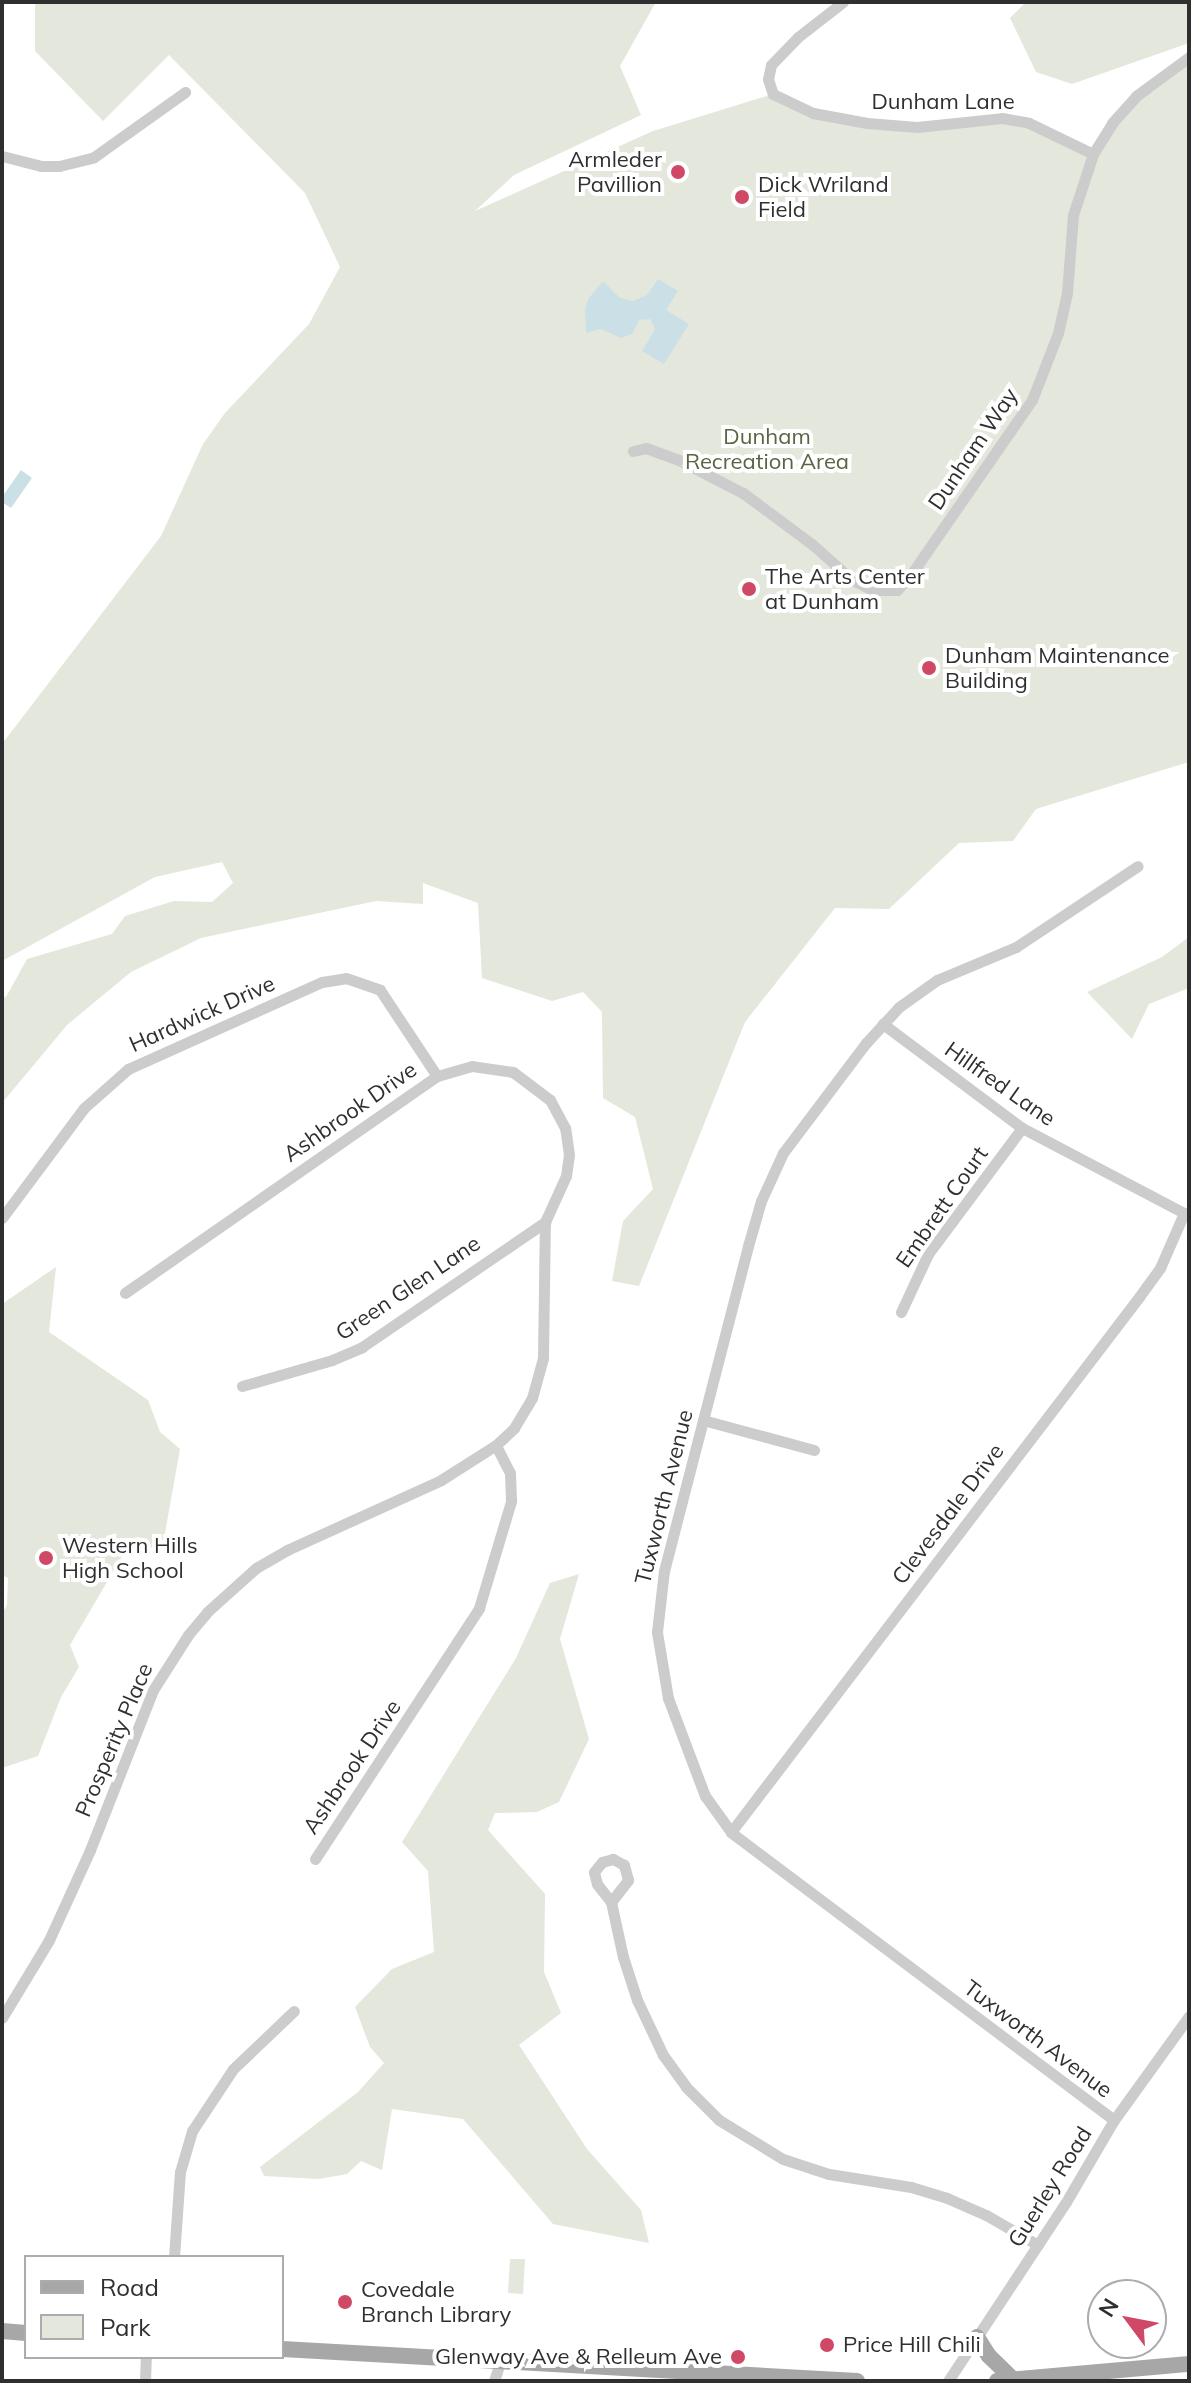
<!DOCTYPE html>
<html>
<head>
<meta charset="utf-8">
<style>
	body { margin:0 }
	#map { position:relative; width:1191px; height:2383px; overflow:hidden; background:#fff; font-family:Mulish,sans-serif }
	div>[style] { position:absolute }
	.green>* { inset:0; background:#e4e7dc }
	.water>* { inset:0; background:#cbe0e6 }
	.street>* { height:11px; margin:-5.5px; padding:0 5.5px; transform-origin:5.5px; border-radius:5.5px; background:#ccc }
	.primary>* { height:16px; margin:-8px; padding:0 8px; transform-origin:8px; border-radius:8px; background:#a7a7a7 }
	.dots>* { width:22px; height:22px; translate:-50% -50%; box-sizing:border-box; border:4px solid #fff; border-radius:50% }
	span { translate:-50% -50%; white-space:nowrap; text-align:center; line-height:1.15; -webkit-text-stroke:8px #fff; paint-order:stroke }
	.street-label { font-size:22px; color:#2f2f2f }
	.poi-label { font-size:22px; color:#2f2f2f }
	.right { translate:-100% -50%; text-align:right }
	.left { translate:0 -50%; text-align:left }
	.park-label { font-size:22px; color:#586542 }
	.frame { position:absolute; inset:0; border:4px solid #2f2f2f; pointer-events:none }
	.legend { position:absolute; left:24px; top:2255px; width:260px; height:104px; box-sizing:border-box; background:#fff; border:2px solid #acacac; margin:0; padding:10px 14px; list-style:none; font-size:24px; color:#2f2f2f }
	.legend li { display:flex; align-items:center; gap:16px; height:40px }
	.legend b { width:40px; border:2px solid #acacac }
	.north { position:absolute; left:1087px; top:2279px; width:80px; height:80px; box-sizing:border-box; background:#fff; border:2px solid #acacac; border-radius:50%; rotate:302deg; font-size:22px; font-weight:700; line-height:32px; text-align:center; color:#2f2f2f }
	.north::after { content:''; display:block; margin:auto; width:28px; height:36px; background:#cf4967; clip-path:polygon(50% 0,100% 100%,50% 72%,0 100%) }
</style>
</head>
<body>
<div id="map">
	<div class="green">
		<i style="clip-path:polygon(35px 2px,656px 2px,620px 66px,641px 115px,514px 175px,475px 211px,653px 131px,773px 94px,813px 113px,917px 127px,1002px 118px,1093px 154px,1112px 123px,1189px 57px,1189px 762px,1036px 809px,1013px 841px,959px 843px,889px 909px,835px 908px,745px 1022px,639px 1286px,612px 1281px,623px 1221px,653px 1189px,635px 1117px,603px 1098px,602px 1012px,583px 992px,552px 1001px,482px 978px,478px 903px,423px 883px,423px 904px,376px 901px,201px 938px,131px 972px,67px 1025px,2px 1103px,2px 996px,6px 997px,27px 959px,112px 934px,125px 916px,174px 901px,212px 902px,233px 883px,222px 862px,155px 877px,2px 961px,2px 744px,161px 536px,203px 444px,225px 413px,309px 324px,340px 267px,305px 193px,169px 55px,103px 121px,35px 51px)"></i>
		<i style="clip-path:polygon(1026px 2px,1189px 2px,1189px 43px,1072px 84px,1036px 72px,1010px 18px)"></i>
		<i style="clip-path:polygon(1189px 937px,1189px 988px,1149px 1004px,1132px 1039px,1087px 992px,1162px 957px)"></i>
		<i style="clip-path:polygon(56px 1267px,49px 1332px,148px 1400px,160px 1432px,180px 1449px,162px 1550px,130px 1543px,70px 1645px,79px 1667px,61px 1697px,38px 1756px,2px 1768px,2px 1614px,7px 1605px,8px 1578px,2px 1575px,2px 1304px)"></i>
		<i style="clip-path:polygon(579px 1574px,560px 1639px,589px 1739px,559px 1802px,537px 1812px,495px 1813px,488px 1830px,545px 1894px,544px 1972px,561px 2013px,519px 2045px,587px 2149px,641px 2210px,649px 2243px,553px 2224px,463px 2119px,392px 2109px,382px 2170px,361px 2161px,347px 2174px,319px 2179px,264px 2176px,260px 2167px,358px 2092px,384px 2063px,370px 2047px,355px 2007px,392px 1969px,434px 1952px,428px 1871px,402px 1842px,516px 1658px,550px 1583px)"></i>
		<i style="clip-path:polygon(510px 2259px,525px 2259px,523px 2294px,508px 2293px)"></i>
	</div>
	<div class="water">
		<i style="clip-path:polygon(658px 279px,678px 291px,666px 310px,689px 324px,664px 364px,642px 351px,655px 329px,650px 319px,639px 320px,632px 334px,621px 338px,601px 329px,586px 333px,585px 309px,588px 299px,603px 281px,620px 298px,633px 301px,647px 295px)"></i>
		<i style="clip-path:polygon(21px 470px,32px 478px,11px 508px,2px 502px,2px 497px)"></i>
	</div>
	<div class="street">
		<i style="left:843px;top:2px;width:57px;rotate:142.1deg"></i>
		<i style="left:798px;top:37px;width:39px;rotate:134deg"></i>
		<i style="left:771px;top:65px;width:14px;rotate:102deg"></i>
		<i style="left:768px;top:79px;width:16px;rotate:72deg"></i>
		<i style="left:773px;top:94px;width:44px;rotate:25.4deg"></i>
		<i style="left:813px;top:113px;width:55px;rotate:10.5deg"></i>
		<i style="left:867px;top:123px;width:50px;rotate:4.6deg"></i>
		<i style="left:917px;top:127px;width:85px;rotate:-6deg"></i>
		<i style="left:1002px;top:118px;width:27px;rotate:10deg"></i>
		<i style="left:1029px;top:123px;width:71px;rotate:25.8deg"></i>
		<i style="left:2px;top:156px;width:40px;rotate:14.4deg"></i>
		<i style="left:41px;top:166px;width:18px"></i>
		<i style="left:59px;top:166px;width:36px;rotate:-14deg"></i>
		<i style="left:94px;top:157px;width:112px;rotate:-35.5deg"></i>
		<i style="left:633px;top:451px;width:13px;rotate:-13deg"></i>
		<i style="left:646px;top:448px;width:35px;rotate:20deg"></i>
		<i style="left:679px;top:460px;width:72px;rotate:27.3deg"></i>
		<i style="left:743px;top:493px;width:87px;rotate:36.6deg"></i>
		<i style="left:813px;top:545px;width:51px;rotate:41.8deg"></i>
		<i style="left:851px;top:579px;width:25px;rotate:27deg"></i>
		<i style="left:873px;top:590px;width:24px"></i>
		<i style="left:897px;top:590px;width:19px;rotate:-47deg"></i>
		<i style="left:910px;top:576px;width:214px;rotate:-55.3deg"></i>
		<i style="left:1032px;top:400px;width:72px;rotate:-68.8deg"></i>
		<i style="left:1058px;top:333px;width:41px;rotate:-77.3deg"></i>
		<i style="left:1067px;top:293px;width:78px;rotate:-85.6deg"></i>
		<i style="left:1073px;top:215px;width:64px;rotate:-71.8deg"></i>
		<i style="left:1093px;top:154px;width:36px;rotate:-58deg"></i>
		<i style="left:1112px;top:123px;width:36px;rotate:-48deg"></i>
		<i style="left:1136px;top:96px;width:66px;rotate:-36.3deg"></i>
		<i style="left:2px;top:1218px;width:137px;rotate:-53.3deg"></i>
		<i style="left:84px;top:1108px;width:59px;rotate:-41.6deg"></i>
		<i style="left:128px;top:1069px;width:213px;rotate:-24.2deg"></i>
		<i style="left:322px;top:982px;width:24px;rotate:-9deg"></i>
		<i style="left:346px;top:978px;width:36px;rotate:19deg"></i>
		<i style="left:380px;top:990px;width:103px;rotate:56.5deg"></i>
		<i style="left:901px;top:1312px;width:64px;rotate:-65deg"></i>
		<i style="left:928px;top:1254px;width:157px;rotate:-53.3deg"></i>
		<i style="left:242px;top:1386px;width:94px;rotate:-16.1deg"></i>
		<i style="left:332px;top:1360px;width:33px;rotate:-23deg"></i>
		<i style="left:362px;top:1347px;width:222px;rotate:-34.3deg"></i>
		<i style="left:703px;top:1420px;width:115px;rotate:15.1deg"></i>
		<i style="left:731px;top:1832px;width:673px;rotate:-52.67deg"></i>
		<i style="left:1139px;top:1297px;width:36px;rotate:-54deg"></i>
		<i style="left:1160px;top:1268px;width:60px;rotate:-66.4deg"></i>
		<i style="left:1184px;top:1213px;width:183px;rotate:-152.3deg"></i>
		<i style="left:1022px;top:1128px;width:174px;rotate:-143.2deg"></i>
		<i style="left:315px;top:1859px;width:300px;rotate:-56.8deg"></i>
		<i style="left:479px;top:1608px;width:112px;rotate:-73.3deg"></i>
		<i style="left:511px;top:1501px;width:28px;rotate:-92deg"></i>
		<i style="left:510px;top:1473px;width:31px;rotate:-117deg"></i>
		<i style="left:611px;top:1902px;width:28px;rotate:-52deg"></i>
		<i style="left:628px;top:1880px;width:16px;rotate:-105deg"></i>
		<i style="left:624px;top:1865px;width:13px;rotate:-151deg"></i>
		<i style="left:613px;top:1859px;width:11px;rotate:165deg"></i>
		<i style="left:602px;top:1862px;width:13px;rotate:129deg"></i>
		<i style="left:594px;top:1872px;width:12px;rotate:76deg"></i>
		<i style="left:597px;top:1884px;width:23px;rotate:52deg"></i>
		<i style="left:611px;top:1902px;width:56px;rotate:77.7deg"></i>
		<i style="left:623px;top:1957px;width:45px;rotate:72deg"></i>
		<i style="left:637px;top:2000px;width:61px;rotate:64.7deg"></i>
		<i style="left:663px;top:2055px;width:39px;rotate:54deg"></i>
		<i style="left:686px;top:2087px;width:47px;rotate:45deg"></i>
		<i style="left:719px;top:2120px;width:75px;rotate:31.4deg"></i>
		<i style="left:783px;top:2159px;width:48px;rotate:18.1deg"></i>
		<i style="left:829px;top:2174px;width:83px;rotate:9deg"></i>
		<i style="left:911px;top:2187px;width:38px;rotate:17deg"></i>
		<i style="left:947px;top:2198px;width:43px;rotate:23.6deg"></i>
		<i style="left:986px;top:2215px;width:60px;rotate:30deg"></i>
		<i style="left:2px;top:2018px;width:91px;rotate:-58.9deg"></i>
		<i style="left:49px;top:1940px;width:99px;rotate:-65.5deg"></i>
		<i style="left:90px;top:1850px;width:172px;rotate:-68.5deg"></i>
		<i style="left:153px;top:1690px;width:65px;rotate:-57.5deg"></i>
		<i style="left:188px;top:1635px;width:30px;rotate:-50deg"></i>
		<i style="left:207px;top:1612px;width:66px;rotate:-41.9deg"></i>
		<i style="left:256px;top:1568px;width:36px;rotate:-30deg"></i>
		<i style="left:287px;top:1550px;width:169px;rotate:-24.4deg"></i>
		<i style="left:441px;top:1480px;width:65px;rotate:-32.5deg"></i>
		<i style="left:496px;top:1445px;width:25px;rotate:-43deg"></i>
		<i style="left:514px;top:1428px;width:35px;rotate:-59deg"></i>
		<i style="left:532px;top:1398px;width:41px;rotate:-74.6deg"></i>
		<i style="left:543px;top:1358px;width:136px;rotate:-89.2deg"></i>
		<i style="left:545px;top:1222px;width:51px;rotate:-65.5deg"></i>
		<i style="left:566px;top:1176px;width:21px;rotate:-82deg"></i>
		<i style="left:569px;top:1155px;width:27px;rotate:-98deg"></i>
		<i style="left:565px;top:1128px;width:32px;rotate:-118deg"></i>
		<i style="left:550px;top:1100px;width:46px;rotate:-142.9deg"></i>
		<i style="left:513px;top:1072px;width:41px;rotate:-171.7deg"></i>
		<i style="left:472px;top:1066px;width:36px;rotate:164deg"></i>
		<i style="left:437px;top:1076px;width:380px;rotate:145.2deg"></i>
		<i style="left:1114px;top:2120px;width:479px;rotate:-143.1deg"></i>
		<i style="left:731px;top:1832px;width:44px;rotate:-125.8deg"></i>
		<i style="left:705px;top:1796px;width:105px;rotate:-110.7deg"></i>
		<i style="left:668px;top:1698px;width:67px;rotate:-99.5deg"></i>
		<i style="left:657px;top:1632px;width:61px;rotate:-83.5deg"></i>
		<i style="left:664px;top:1571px;width:336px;rotate:-75.5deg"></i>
		<i style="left:748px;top:1246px;width:47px;rotate:-73.9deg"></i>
		<i style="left:761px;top:1201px;width:53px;rotate:-65.4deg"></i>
		<i style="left:783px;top:1153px;width:138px;rotate:-53deg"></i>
		<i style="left:866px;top:1043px;width:49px;rotate:-47.5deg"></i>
		<i style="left:899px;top:1007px;width:47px;rotate:-35.4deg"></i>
		<i style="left:937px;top:980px;width:86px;rotate:-22.7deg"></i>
		<i style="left:1016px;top:947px;width:146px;rotate:-33.6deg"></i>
		<i style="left:174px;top:2257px;width:85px;rotate:-86deg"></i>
		<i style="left:180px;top:2172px;width:43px;rotate:-73.7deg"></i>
		<i style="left:192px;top:2131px;width:74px;rotate:-56.5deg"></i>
		<i style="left:233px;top:2069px;width:84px;rotate:-43.6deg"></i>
		<i style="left:145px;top:2381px;width:24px;rotate:-88deg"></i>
		<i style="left:494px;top:2381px;width:20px;rotate:-72deg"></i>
		<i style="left:948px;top:2381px;width:214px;rotate:-56.6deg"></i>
		<i style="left:1066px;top:2202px;width:95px;rotate:-59.7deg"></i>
		<i style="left:1114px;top:2120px;width:128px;rotate:-54.2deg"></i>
	</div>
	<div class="primary">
		<i style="left:2px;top:2331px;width:24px;rotate:5deg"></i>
		<i style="left:977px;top:2337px;width:22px;rotate:58deg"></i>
		<i style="left:989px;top:2356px;width:35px;rotate:44deg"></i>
		<i style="left:282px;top:2349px;width:576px;rotate:3.19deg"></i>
		<i style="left:997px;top:2381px;width:193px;rotate:-5.1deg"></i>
	</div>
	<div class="dots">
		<i style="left:678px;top:172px;background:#cf4967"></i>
		<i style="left:742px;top:197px;background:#cf4967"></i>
		<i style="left:749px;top:589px;background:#cf4967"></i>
		<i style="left:929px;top:668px;background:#cf4967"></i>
		<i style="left:46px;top:1558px;background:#cf4967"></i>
		<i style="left:345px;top:2302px;background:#cf4967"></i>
		<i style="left:827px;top:2345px;background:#cf4967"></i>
		<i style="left:738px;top:2357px;background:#cf4967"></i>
	</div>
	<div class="street-label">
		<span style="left:943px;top:102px">Dunham Lane</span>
		<span style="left:973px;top:449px;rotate:-56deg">Dunham Way</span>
		<span style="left:202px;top:1014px;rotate:-24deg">Hardwick Drive</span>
		<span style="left:1000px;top:1084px;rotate:35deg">Hillfred Lane</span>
		<span style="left:350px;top:1112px;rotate:-35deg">Ashbrook Drive</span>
		<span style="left:942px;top:1207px;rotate:-55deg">Embrett Court</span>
		<span style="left:408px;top:1288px;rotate:-34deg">Green Glen Lane</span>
		<span style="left:664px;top:1497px;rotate:-76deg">Tuxworth Avenue</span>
		<span style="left:948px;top:1514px;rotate:-53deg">Clevesdale Drive</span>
		<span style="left:114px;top:1740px;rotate:-67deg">Prosperity Place</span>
		<span style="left:352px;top:1767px;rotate:-56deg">Ashbrook Drive</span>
		<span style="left:1038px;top:2039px;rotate:37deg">Tuxworth Avenue</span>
		<span style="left:1050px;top:2187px;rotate:-58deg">Guerley Road</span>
	</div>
	<div class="poi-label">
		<span class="right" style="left:662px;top:172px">Armleder<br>Pavillion</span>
		<span class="left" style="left:758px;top:197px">Dick Wriland<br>Field</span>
		<span class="left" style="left:765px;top:589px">The Arts Center<br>at Dunham</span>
		<span class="left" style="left:945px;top:668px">Dunham Maintenance<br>Building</span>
		<span class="left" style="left:62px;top:1558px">Western Hills<br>High School</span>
		<span class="left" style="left:361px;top:2302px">Covedale<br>Branch Library</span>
		<span class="left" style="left:843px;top:2345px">Price Hill Chili</span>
		<span class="right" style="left:722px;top:2357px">Glenway Ave &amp; Relleum Ave</span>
	</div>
	<div class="park-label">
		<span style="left:767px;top:449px">Dunham<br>Recreation Area</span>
	</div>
	<div class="frame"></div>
	<ul class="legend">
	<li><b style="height:10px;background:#a7a7a7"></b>Road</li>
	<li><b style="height:22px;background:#e4e7dc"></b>Park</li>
	</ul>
	<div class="north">N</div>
</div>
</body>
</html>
